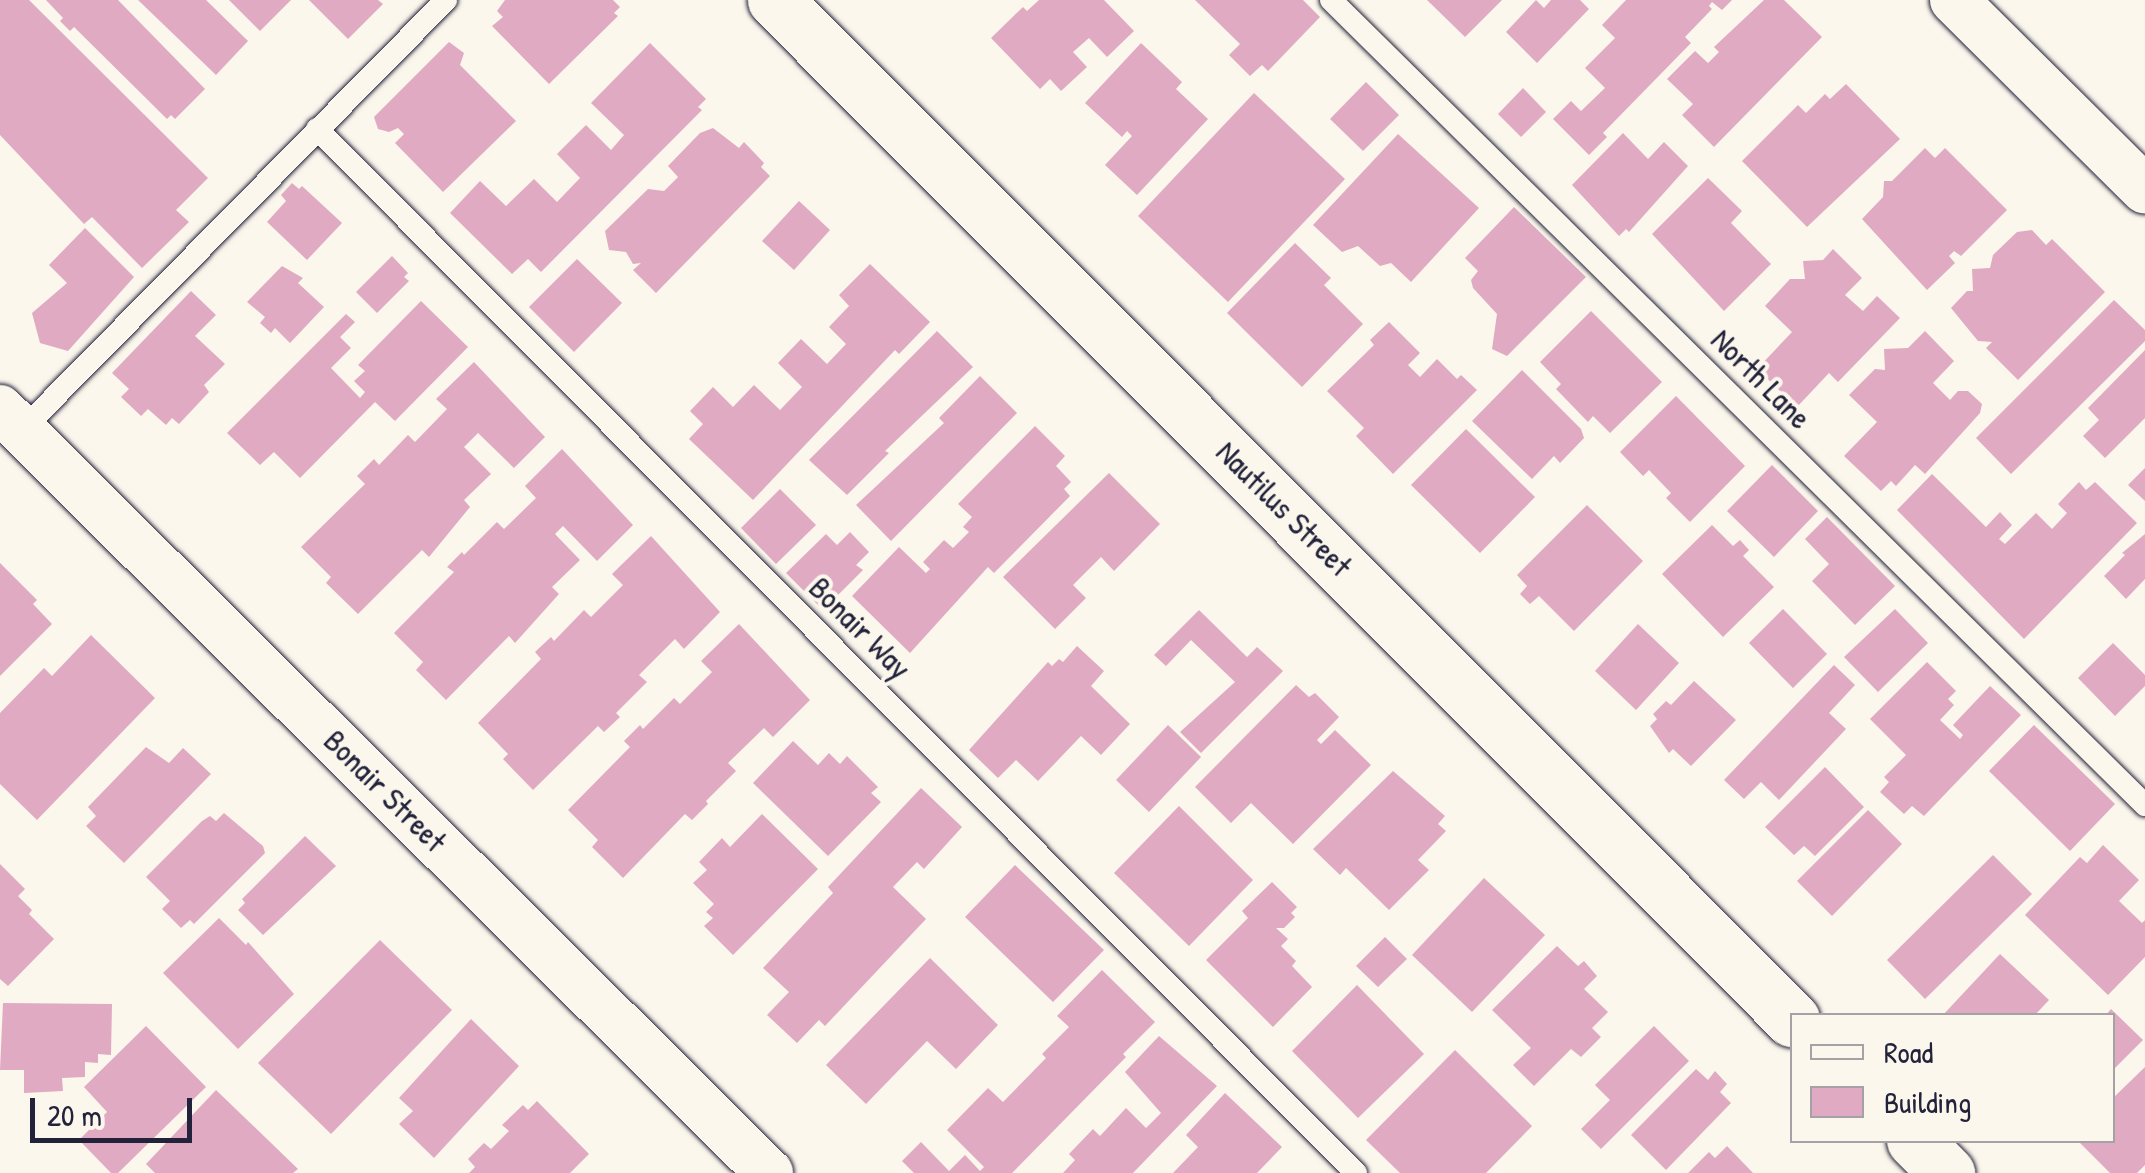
<!DOCTYPE html>
<html>
<head>
<meta charset="utf-8">
<style>
	body { margin:0 }
	#map { position:relative; width:2145px; height:1173px; overflow:hidden; background:#fbf7ec; font-family:"Patrick Hand",sans-serif }
	div>[style] { position:absolute }
	.building>* { inset:0; background:#e0aac2 }
	.roads { filter:drop-shadow(0 0 2px #22223b) drop-shadow(0 0 2px #22223b) }
	.service>* { height:22px; margin:-11px; padding:0 11px; transform-origin:11px; border-radius:11px; background:#fbf7ec }
	.minor>* { height:48px; margin:-24px; padding:0 24px; transform-origin:24px; border-radius:24px; background:#fbf7ec }
	.tertiary>* { height:55px; margin:-27.5px; padding:0 27.5px; transform-origin:27.5px; border-radius:27.5px; background:#fbf7ec }
	span { translate:-50% -50%; white-space:nowrap; text-align:center; line-height:1.15; -webkit-text-stroke:8px #fbf7ec; paint-order:stroke }
	.street-label { font-size:32px; color:#22223b }
	.legend { position:absolute; left:1790px; top:1013px; width:325px; height:130px; box-sizing:border-box; background:#fbf7ec; border:2px solid #a4a2a5; margin:0; padding:12px 18px; list-style:none; font-size:30px; color:#22223b }
	.legend li { display:flex; align-items:center; gap:20px; height:50px }
	.legend b { width:50px; border:2px solid #a4a2a5 }
	.scale { position:absolute; left:30px; top:1098px; width:162px; height:45px; box-sizing:border-box; border:5px solid #22223b; border-top:0; padding-left:12px; font-size:30px; line-height:35px; white-space:nowrap; color:#22223b; -webkit-text-stroke:8px #fbf7ec; paint-order:stroke }
</style>
</head>
<body>
<div id="map">
	<div class="building">
		<i style="clip-path:polygon(0 0,29px 0,208px 178px,176px 210px,189px 222px,142px 268px,92px 217px,84px 224px,0 135px)"></i>
		<i style="clip-path:polygon(46px 0,118px 0,205px 89px,175px 119px,171px 115px,167px 119px,74px 27px,70px 31px,60px 21px,63px 18px)"></i>
		<i style="clip-path:polygon(138px 0,206px 0,248px 41px,216px 75px)"></i>
		<i style="clip-path:polygon(229px 0,291px 0,260px 31px)"></i>
		<i style="clip-path:polygon(309px 0,378px 0,383px 4px,348px 39px)"></i>
		<i style="clip-path:polygon(505px 0,613px 0,620px 7px,614px 13px,618px 16px,549px 84px,492px 26px,503px 17px,497px 11px)"></i>
		<i style="clip-path:polygon(1039px 0,1104px 0,1134px 31px,1107px 57px,1089px 38px,1073px 52px,1087px 67px,1061px 91px,1050px 79px,1040px 89px,991px 38px,1023px 7px,1027px 11px)"></i>
		<i style="clip-path:polygon(1195px 0,1303px 0,1320px 17px,1268px 71px,1262px 65px,1250px 76px,1229px 55px,1240px 44px)"></i>
		<i style="clip-path:polygon(1427px 0,1502px 0,1465px 37px)"></i>
		<i style="clip-path:polygon(1536px 0,1544px 8px,1551px 0,1580px 0,1589px 9px,1537px 63px,1506px 32px)"></i>
		<i style="clip-path:polygon(1626px 0,1732px 0,1722px 10px,1712px 2px,1709px 6px,1712px 9px,1685px 37px,1691px 43px,1603px 133px,1607px 137px,1589px 155px,1553px 119px,1571px 101px,1581px 111px,1605px 88px,1585px 68px,1615px 38px,1602px 25px)"></i>
		<i style="clip-path:polygon(1764px 0,1784px 0,1822px 37px,1714px 147px,1682px 115px,1693px 104px,1667px 79px,1695px 51px,1708px 63px,1719px 52px,1714px 47px)"></i>
		<i style="clip-path:polygon(449px 42px,464px 53px,460px 65px,516px 121px,443px 192px,395px 143px,404px 134px,398px 128px,389px 132px,378px 129px,374px 117px)"></i>
		<i style="clip-path:polygon(650px 43px,706px 99px,698px 107px,702px 110px,541px 272px,528px 259px,512px 274px,450px 213px,480px 181px,506px 206px,534px 179px,557px 202px,580px 178px,557px 154px,586px 125px,611px 150px,624px 135px,591px 103px)"></i>
		<i style="clip-path:polygon(1141px 43px,1182px 82px,1176px 89px,1208px 119px,1137px 195px,1105px 165px,1132px 136px,1127px 131px,1122px 137px,1085px 103px)"></i>
		<i style="clip-path:polygon(1366px 82px,1399px 115px,1363px 151px,1330px 119px)"></i>
		<i style="clip-path:polygon(1846px 84px,1900px 139px,1807px 227px,1742px 161px,1798px 105px,1806px 113px,1825px 94px,1830px 99px)"></i>
		<i style="clip-path:polygon(1523px 88px,1546px 112px,1521px 137px,1498px 114px)"></i>
		<i style="clip-path:polygon(1254px 93px,1345px 179px,1228px 302px,1138px 216px)"></i>
		<i style="clip-path:polygon(713px 128px,739px 148px,744px 142px,764px 163px,761px 167px,770px 176px,656px 293px,633px 270px,641px 263px,633px 264px,626px 252px,609px 250px,605px 231px,648px 189px,664px 191px,678px 177px,668px 166px,700px 133px)"></i>
		<i style="clip-path:polygon(1623px 133px,1648px 159px,1664px 142px,1688px 166px,1629px 232px,1626px 229px,1619px 236px,1572px 185px)"></i>
		<i style="clip-path:polygon(1398px 134px,1479px 208px,1411px 282px,1391px 263px,1380px 266px,1358px 246px,1342px 252px,1313px 225px)"></i>
		<i style="clip-path:polygon(1925px 148px,1935px 158px,1945px 148px,2007px 210px,1961px 256px,1954px 251px,1949px 256px,1955px 263px,1927px 290px,1862px 219px,1883px 197px,1884px 181px,1892px 181px)"></i>
		<i style="clip-path:polygon(1708px 178px,1742px 211px,1731px 223px,1771px 264px,1724px 311px,1652px 234px)"></i>
		<i style="clip-path:polygon(292px 183px,299px 189px,302px 186px,342px 223px,307px 260px,267px 222px,286px 201px,281px 195px)"></i>
		<i style="clip-path:polygon(799px 201px,830px 230px,794px 270px,762px 241px)"></i>
		<i style="clip-path:polygon(1514px 207px,1586px 277px,1507px 356px,1492px 349px,1497px 314px,1473px 288px,1471px 280px,1478px 271px,1465px 258px)"></i>
		<i style="clip-path:polygon(85px 228px,134px 277px,68px 351px,40px 343px,32px 313px,67px 283px,49px 265px)"></i>
		<i style="clip-path:polygon(2032px 230px,2046px 245px,2052px 239px,2105px 292px,2018px 380px,1986px 348px,1992px 342px,1978px 341px,1951px 308px,1967px 291px,1973px 291px,1972px 269px,1990px 268px,1993px 255px,2017px 232px)"></i>
		<i style="clip-path:polygon(1295px 243px,1331px 278px,1324px 285px,1363px 324px,1302px 387px,1227px 313px)"></i>
		<i style="clip-path:polygon(1833px 249px,1862px 278px,1845px 295px,1863px 311px,1877px 296px,1900px 318px,1838px 382px,1829px 373px,1797px 407px,1757px 369px,1792px 332px,1765px 306px,1790px 279px,1805px 279px,1803px 261px,1823px 260px)"></i>
		<i style="clip-path:polygon(392px 256px,408px 273px,404px 277px,409px 281px,377px 313px,356px 292px)"></i>
		<i style="clip-path:polygon(577px 259px,622px 303px,574px 352px,529px 307px)"></i>
		<i style="clip-path:polygon(870px 264px,930px 322px,899px 354px,895px 350px,753px 500px,689px 439px,703px 424px,690px 411px,713px 387px,733px 407px,754px 385px,780px 410px,802px 387px,778px 363px,801px 339px,827px 364px,846px 344px,829px 327px,849px 306px,839px 295px)"></i>
		<i style="clip-path:polygon(282px 266px,303px 278px,298px 283px,324px 307px,290px 343px,275px 328px,271px 333px,260px 323px,265px 317px,247px 302px)"></i>
		<i style="clip-path:polygon(191px 291px,216px 315px,195px 336px,225px 364px,204px 385px,209px 392px,179px 424px,172px 418px,166px 425px,148px 409px,141px 416px,121px 397px,129px 389px,112px 373px)"></i>
		<i style="clip-path:polygon(2114px 300px,2145px 330px,2145px 341px,2011px 474px,1976px 438px)"></i>
		<i style="clip-path:polygon(421px 301px,468px 347px,395px 421px,375px 402px,300px 478px,274px 452px,260px 465px,227px 433px,346px 314px,355px 322px,340px 337px,351px 348px,331px 368px,360px 398px,365px 392px,354px 381px,365px 371px,358px 365px)"></i>
		<i style="clip-path:polygon(1591px 311px,1662px 382px,1610px 433px,1593px 416px,1588px 422px,1556px 389px,1561px 384px,1540px 362px)"></i>
		<i style="clip-path:polygon(1389px 322px,1420px 353px,1408px 365px,1420px 377px,1437px 359px,1457px 379px,1461px 375px,1477px 390px,1393px 474px,1356px 436px,1364px 428px,1327px 391px,1374px 345px,1370px 340px)"></i>
		<i style="clip-path:polygon(937px 331px,973px 367px,885px 451px,889px 453px,847px 495px,809px 460px)"></i>
		<i style="clip-path:polygon(1925px 331px,1954px 361px,1933px 383px,1950px 400px,1958px 391px,1968px 391px,1982px 404px,1980px 413px,1925px 474px,1915px 465px,1896px 486px,1891px 481px,1881px 491px,1844px 456px,1877px 422px,1849px 395px,1875px 369px,1885px 370px,1884px 349px,1908px 348px)"></i>
		<i style="clip-path:polygon(2145px 350px,2145px 418px,2105px 458px,2083px 436px,2099px 420px,2088px 408px)"></i>
		<i style="clip-path:polygon(474px 362px,545px 437px,514px 468px,478px 433px,464px 447px,491px 474px,464px 500px,470px 507px,429px 557px,422px 550px,358px 614px,326px 583px,331px 577px,301px 547px,365px 484px,357px 476px,374px 459px,379px 465px,408px 435px,415px 442px,447px 409px,436px 399px)"></i>
		<i style="clip-path:polygon(1522px 370px,1581px 429px,1584px 438px,1560px 463px,1554px 456px,1532px 479px,1472px 421px)"></i>
		<i style="clip-path:polygon(980px 376px,1017px 413px,891px 541px,856px 505px,944px 423px,939px 418px)"></i>
		<i style="clip-path:polygon(1676px 396px,1745px 466px,1690px 522px,1666px 498px,1671px 493px,1649px 470px,1643px 476px,1620px 452px)"></i>
		<i style="clip-path:polygon(1035px 426px,1065px 456px,1056px 466px,1071px 482px,1064px 489px,1070px 496px,994px 573px,988px 567px,910px 653px,852px 596px,899px 547px,926px 573px,930px 569px,923px 562px,944px 540px,953px 548px,969px 532px,963px 527px,972px 517px,958px 504px)"></i>
		<i style="clip-path:polygon(1466px 429px,1535px 497px,1480px 553px,1411px 485px)"></i>
		<i style="clip-path:polygon(562px 449px,633px 525px,597px 561px,563px 526px,555px 534px,580px 560px,552px 587px,559px 594px,515px 643px,509px 636px,446px 700px,416px 670px,423px 662px,394px 633px,454px 572px,447px 567px,462px 552px,464px 555px,497px 522px,504px 529px,536px 498px,525px 486px)"></i>
		<i style="clip-path:polygon(1772px 465px,1818px 511px,1774px 557px,1727px 511px)"></i>
		<i style="clip-path:polygon(2145px 468px,2145px 501px,2128px 485px)"></i>
		<i style="clip-path:polygon(1109px 473px,1160px 524px,1114px 571px,1101px 557px,1073px 585px,1086px 598px,1055px 629px,1003px 577px)"></i>
		<i style="clip-path:polygon(1932px 474px,1986px 527px,2000px 512px,2012px 525px,1999px 539px,2005px 544px,2036px 513px,2052px 529px,2067px 513px,2058px 504px,2079px 482px,2086px 490px,2095px 482px,2137px 523px,2024px 639px,1897px 510px)"></i>
		<i style="clip-path:polygon(780px 489px,816px 525px,776px 564px,741px 528px)"></i>
		<i style="clip-path:polygon(1587px 505px,1643px 561px,1574px 631px,1539px 596px,1530px 604px,1520px 594px,1527px 586px,1517px 575px)"></i>
		<i style="clip-path:polygon(1827px 517px,1895px 586px,1855px 625px,1812px 581px,1829px 564px,1805px 539px)"></i>
		<i style="clip-path:polygon(1712px 525px,1733px 546px,1740px 540px,1749px 550px,1743px 556px,1774px 587px,1723px 637px,1662px 574px)"></i>
		<i style="clip-path:polygon(850px 532px,869px 552px,856px 565px,863px 570px,823px 610px,786px 573px,826px 534px,837px 545px)"></i>
		<i style="clip-path:polygon(2145px 534px,2145px 579px,2126px 599px,2104px 576px,2125px 555px,2122px 553px)"></i>
		<i style="clip-path:polygon(651px 536px,720px 612px,684px 649px,675px 639px,639px 675px,647px 682px,616px 713px,620px 717px,604px 732px,598px 726px,533px 790px,503px 759px,508px 754px,478px 723px,541px 659px,535px 652px,551px 637px,554px 641px,584px 610px,591px 617px,623px 585px,612px 574px)"></i>
		<i style="clip-path:polygon(0 563px,37px 600px,33px 604px,52px 624px,0 676px)"></i>
		<i style="clip-path:polygon(1783px 609px,1827px 654px,1793px 688px,1749px 643px)"></i>
		<i style="clip-path:polygon(1895px 609px,1928px 643px,1878px 692px,1844px 657px)"></i>
		<i style="clip-path:polygon(1199px 610px,1247px 657px,1257px 647px,1283px 671px,1201px 753px,1180px 732px,1235px 682px,1191px 640px,1166px 666px,1154px 655px)"></i>
		<i style="clip-path:polygon(739px 624px,810px 700px,773px 737px,764px 728px,728px 763px,736px 771px,706px 801px,708px 804px,692px 820px,685px 814px,623px 878px,592px 847px,598px 840px,568px 810px,630px 747px,624px 741px,640px 725px,643px 729px,674px 698px,680px 704px,712px 672px,701px 661px)"></i>
		<i style="clip-path:polygon(1638px 624px,1679px 663px,1636px 710px,1595px 671px)"></i>
		<i style="clip-path:polygon(91px 635px,155px 698px,37px 820px,0 784px,0 713px,44px 668px,52px 676px)"></i>
		<i style="clip-path:polygon(2113px 643px,2145px 675px,2145px 686px,2115px 716px,2078px 678px)"></i>
		<i style="clip-path:polygon(1077px 646px,1104px 671px,1091px 686px,1130px 724px,1101px 755px,1081px 736px,1038px 781px,1016px 760px,998px 778px,969px 750px,1048px 662px,1052px 666px,1059px 659px,1063px 662px)"></i>
		<i style="clip-path:polygon(1927px 662px,1956px 691px,1948px 699px,1954px 705px,1940px 720px,1960px 739px,1963px 735px,1953px 725px,1990px 686px,2021px 715px,1924px 816px,1912px 806px,1904px 814px,1880px 792px,1889px 782px,1884px 777px,1906px 755px,1870px 719px)"></i>
		<i style="clip-path:polygon(1834px 665px,1855px 685px,1829px 713px,1846px 729px,1779px 800px,1761px 782px,1744px 799px,1724px 780px)"></i>
		<i style="clip-path:polygon(1694px 681px,1736px 720px,1691px 766px,1673px 749px,1669px 753px,1650px 726px,1657px 719px,1653px 714px,1666px 701px,1671px 705px)"></i>
		<i style="clip-path:polygon(1296px 685px,1309px 697px,1315px 693px,1339px 717px,1317px 740px,1321px 744px,1335px 730px,1371px 765px,1293px 844px,1251px 803px,1231px 823px,1195px 787px)"></i>
		<i style="clip-path:polygon(1168px 725px,1201px 757px,1149px 812px,1116px 780px)"></i>
		<i style="clip-path:polygon(2034px 725px,2115px 804px,2070px 851px,1989px 771px)"></i>
		<i style="clip-path:polygon(793px 741px,818px 765px,829px 753px,840px 764px,847px 756px,878px 787px,871px 793px,881px 802px,828px 856px,753px 783px)"></i>
		<i style="clip-path:polygon(146px 747px,169px 763px,183px 748px,211px 774px,124px 863px,86px 826px,96px 816px,88px 807px)"></i>
		<i style="clip-path:polygon(1825px 767px,1864px 807px,1815px 856px,1804px 846px,1794px 855px,1765px 827px)"></i>
		<i style="clip-path:polygon(1393px 771px,1445px 816px,1438px 824px,1446px 831px,1418px 860px,1429px 870px,1389px 910px,1346px 868px,1340px 875px,1313px 849px)"></i>
		<i style="clip-path:polygon(921px 788px,962px 827px,924px 869px,917px 862px,893px 887px,926px 919px,825px 1026px,819px 1020px,797px 1043px,767px 1015px,789px 992px,763px 968px,833px 893px,828px 887px)"></i>
		<i style="clip-path:polygon(1179px 806px,1253px 880px,1189px 946px,1114px 873px)"></i>
		<i style="clip-path:polygon(1868px 810px,1902px 844px,1832px 916px,1797px 881px)"></i>
		<i style="clip-path:polygon(224px 813px,263px 846px,265px 853px,194px 924px,190px 920px,181px 928px,162px 909px,170px 901px,146px 877px,202px 821px,210px 816px,216px 821px)"></i>
		<i style="clip-path:polygon(762px 814px,818px 869px,733px 955px,704px 926px,713px 918px,706px 912px,714px 904px,693px 883px,707px 870px,699px 862px,722px 838px,730px 847px)"></i>
		<i style="clip-path:polygon(305px 836px,336px 866px,263px 935px,238px 910px,245px 903px,242px 899px)"></i>
		<i style="clip-path:polygon(2103px 845px,2139px 880px,2119px 901px,2142px 923px,2145px 920px,2145px 957px,2108px 995px,2025px 915px,2080px 857px,2087px 863px)"></i>
		<i style="clip-path:polygon(1993px 855px,2032px 894px,1925px 999px,1887px 960px)"></i>
		<i style="clip-path:polygon(0 864px,25px 889px,18px 896px,32px 910px,29px 914px,54px 939px,8px 986px,0 979px)"></i>
		<i style="clip-path:polygon(1015px 865px,1104px 950px,1053px 1002px,965px 917px)"></i>
		<i style="clip-path:polygon(1484px 878px,1545px 935px,1472px 1012px,1412px 955px)"></i>
		<i style="clip-path:polygon(1272px 882px,1297px 907px,1291px 913px,1295px 917px,1284px 928px,1276px 928px,1288px 939px,1281px 946px,1296px 961px,1292px 966px,1312px 987px,1273px 1027px,1206px 960px,1248px 918px,1242px 911px)"></i>
		<i style="clip-path:polygon(219px 918px,246px 945px,248px 942px,294px 994px,238px 1049px,163px 973px)"></i>
		<i style="clip-path:polygon(1385px 937px,1407px 959px,1378px 987px,1356px 966px)"></i>
		<i style="clip-path:polygon(380px 940px,452px 1010px,331px 1134px,258px 1063px)"></i>
		<i style="clip-path:polygon(1557px 946px,1578px 966px,1584px 961px,1597px 976px,1584px 989px,1608px 1012px,1592px 1028px,1601px 1037px,1581px 1057px,1571px 1049px,1534px 1086px,1513px 1065px,1531px 1048px,1492px 1010px)"></i>
		<i style="clip-path:polygon(2000px 954px,2049px 1000px,2034px 1016px,1942px 1016px)"></i>
		<i style="clip-path:polygon(930px 958px,998px 1025px,956px 1069px,927px 1041px,866px 1104px,826px 1065px)"></i>
		<i style="clip-path:polygon(1102px 970px,1155px 1022px,1123px 1054px,1126px 1057px,1012px 1173px,914px 1173px,902px 1161px,921px 1142px,949px 1171px,965px 1155px,980px 1171px,984px 1167px,947px 1130px,988px 1088px,1003px 1102px,1046px 1058px,1042px 1054px,1069px 1027px,1057px 1016px)"></i>
		<i style="clip-path:polygon(1357px 985px,1424px 1054px,1358px 1118px,1292px 1051px)"></i>
		<i style="clip-path:polygon(3px 1003px,112px 1004px,111px 1055px,98px 1054px,98px 1063px,85px 1062px,85px 1077px,62px 1078px,63px 1091px,24px 1093px,24px 1070px,0 1070px)"></i>
		<i style="clip-path:polygon(2111px 1009px,2143px 1040px,2112px 1071px,2112px 1016px,2105px 1016px)"></i>
		<i style="clip-path:polygon(471px 1019px,519px 1066px,434px 1158px,399px 1124px,413px 1111px,399px 1098px)"></i>
		<i style="clip-path:polygon(146px 1026px,206px 1087px,118px 1173px,111px 1173px,79px 1140px,107px 1112px,84px 1087px)"></i>
		<i style="clip-path:polygon(1654px 1026px,1689px 1061px,1601px 1149px,1581px 1129px,1610px 1100px,1595px 1085px)"></i>
		<i style="clip-path:polygon(1159px 1036px,1217px 1086px,1133px 1173px,1063px 1173px,1075px 1160px,1069px 1154px,1093px 1129px,1100px 1136px,1126px 1108px,1146px 1128px,1161px 1113px,1125px 1072px)"></i>
		<i style="clip-path:polygon(1455px 1050px,1532px 1126px,1486px 1173px,1400px 1173px,1366px 1140px)"></i>
		<i style="clip-path:polygon(2145px 1067px,2145px 1165px,2137px 1173px,2110px 1173px,2077px 1140px,2112px 1140px,2112px 1099px)"></i>
		<i style="clip-path:polygon(1696px 1069px,1708px 1080px,1715px 1071px,1727px 1084px,1720px 1092px,1731px 1103px,1666px 1170px,1631px 1135px)"></i>
		<i style="clip-path:polygon(216px 1090px,298px 1169px,293px 1173px,155px 1173px,146px 1164px)"></i>
		<i style="clip-path:polygon(1225px 1093px,1282px 1147px,1257px 1173px,1173px 1173px,1198px 1147px,1186px 1135px)"></i>
		<i style="clip-path:polygon(537px 1101px,589px 1154px,570px 1173px,469px 1173px,475px 1167px,468px 1159px,484px 1143px,491px 1149px,509px 1131px,502px 1125px,523px 1105px,528px 1110px)"></i>
		<i style="clip-path:polygon(1727px 1146px,1753px 1173px,1688px 1173px,1709px 1152px,1715px 1158px)"></i>
	</div>
	<div class="roads">
		<div class="service">
			<i style="left:1331px;top:0;width:1145px;rotate:44.68deg"></i>
			<i style="left:317px;top:129px;width:1473px;rotate:45.14deg"></i>
			<i style="left:22px;top:430px;width:604px;rotate:-45.4deg"></i>
		</div>
		<div class="minor">
			<i style="left:1954px;top:0;width:269px;rotate:44.8deg"></i>
			<i style="left:0;top:409px;width:1084px;rotate:44.81deg"></i>
		</div>
		<div class="tertiary">
			<i style="left:775px;top:0;width:1440px;rotate:45.06deg"></i>
			<i style="left:1914px;top:1140px;width:47px;rotate:45deg"></i>
		</div>
	</div>
	<div class="street-label">
		<span style="left:1761px;top:379px;rotate:45deg">North Lane</span>
		<span style="left:1284px;top:509px;rotate:45deg">Nautilus Street</span>
		<span style="left:860px;top:628px;rotate:45deg">Bonair Way</span>
		<span style="left:385px;top:791px;rotate:45deg">Bonair Street</span>
	</div>
	<ul class="legend">
	<li><b style="height:12px;background:#fbf7ec"></b>Road</li>
	<li><b style="height:28px;background:#e0aac2"></b>Building</li>
	</ul>
	<div class="scale">20 m</div>
</div>
</body>
</html>
